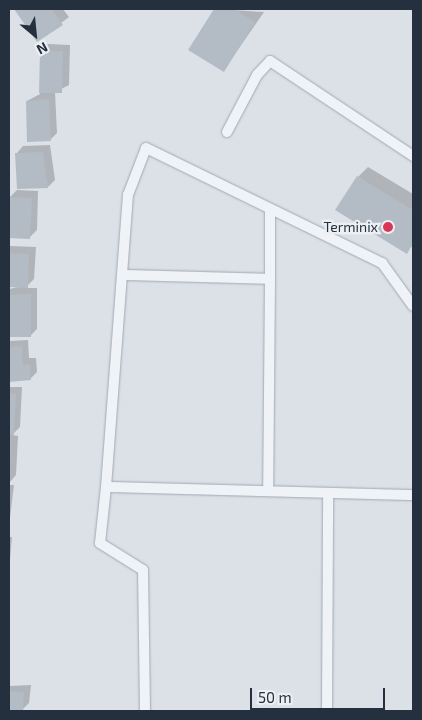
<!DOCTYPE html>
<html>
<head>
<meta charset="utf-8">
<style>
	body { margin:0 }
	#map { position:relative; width:422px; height:720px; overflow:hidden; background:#dce1e8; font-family:"Exo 2",sans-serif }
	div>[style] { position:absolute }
	.shadow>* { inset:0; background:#0003 }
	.building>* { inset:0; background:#b3bbc5 }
	.roads { filter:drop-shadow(0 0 1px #a1a8b2) drop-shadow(0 0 1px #a1a8b2) }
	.lane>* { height:10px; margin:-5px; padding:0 5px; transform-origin:5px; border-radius:5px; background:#eff2f6 }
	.dots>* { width:14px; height:14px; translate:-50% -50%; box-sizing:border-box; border:2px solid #ecf0f5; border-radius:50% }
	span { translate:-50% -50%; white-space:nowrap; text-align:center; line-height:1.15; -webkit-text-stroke:4.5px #ecf0f5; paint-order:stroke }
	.poi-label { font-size:14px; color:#25303f }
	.right { translate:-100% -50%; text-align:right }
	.frame { position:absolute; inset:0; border:10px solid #25303f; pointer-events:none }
	.north { position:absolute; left:10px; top:10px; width:50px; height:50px; -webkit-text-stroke:4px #ecf0f5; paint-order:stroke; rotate:152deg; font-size:14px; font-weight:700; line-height:20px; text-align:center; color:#25303f }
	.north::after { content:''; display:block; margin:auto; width:18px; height:22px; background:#25303f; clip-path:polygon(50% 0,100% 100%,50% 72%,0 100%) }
	.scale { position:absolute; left:250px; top:688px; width:135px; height:22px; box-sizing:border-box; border:2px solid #25303f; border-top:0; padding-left:6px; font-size:15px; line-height:18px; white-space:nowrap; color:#25303f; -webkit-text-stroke:4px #ecf0f5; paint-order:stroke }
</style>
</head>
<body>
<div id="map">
	<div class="shadow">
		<i style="clip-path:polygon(15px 9px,63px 9px,69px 17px,37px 41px)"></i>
		<i style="clip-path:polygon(215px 9px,264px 12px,224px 70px,190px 49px)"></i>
		<i style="clip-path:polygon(48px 44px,70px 45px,69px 85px,55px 92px,57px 133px,50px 140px,27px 101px,40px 94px,41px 51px)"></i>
		<i style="clip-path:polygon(50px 145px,55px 180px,48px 187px,18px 188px,17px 153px,23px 146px)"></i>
		<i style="clip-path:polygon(368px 167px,413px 194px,413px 245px,406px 252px,358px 177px)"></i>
		<i style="clip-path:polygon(17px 190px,38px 191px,37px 230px,30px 237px,9px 236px,10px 197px)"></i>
		<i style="clip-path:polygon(10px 246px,36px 247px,34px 279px,25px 288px,37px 288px,37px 329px,31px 335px,9px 336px,9px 289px,23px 286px,9px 286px)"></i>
		<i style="clip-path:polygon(28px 340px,29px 358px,36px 358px,37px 372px,30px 379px,9px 381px,9px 341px)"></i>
		<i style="clip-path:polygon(9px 387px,22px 387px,20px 427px,12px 435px,18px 436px,16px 475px,9px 483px)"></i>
		<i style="clip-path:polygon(9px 485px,14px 485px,9px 526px)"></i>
		<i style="clip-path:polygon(9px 537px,12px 537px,9px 572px)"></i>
		<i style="clip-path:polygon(31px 685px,29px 703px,22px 710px,9px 709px,9px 686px)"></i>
	</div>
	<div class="building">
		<i style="clip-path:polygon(14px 9px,52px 9px,63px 25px,37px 42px)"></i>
		<i style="clip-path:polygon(214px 9px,234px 9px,255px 22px,224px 72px,188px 50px)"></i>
		<i style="clip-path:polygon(40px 51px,63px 51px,62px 93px,39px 93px)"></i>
		<i style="clip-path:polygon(49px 99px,51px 141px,27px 142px,26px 101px)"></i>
		<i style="clip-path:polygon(43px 152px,48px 188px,17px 189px,15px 153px)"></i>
		<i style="clip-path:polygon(357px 176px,413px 210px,413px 243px,407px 254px,335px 210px)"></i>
		<i style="clip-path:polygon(9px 197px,32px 198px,30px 239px,9px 238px)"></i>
		<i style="clip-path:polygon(9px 253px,29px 254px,28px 288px,9px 287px)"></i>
		<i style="clip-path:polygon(31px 294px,31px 337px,9px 337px,9px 295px)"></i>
		<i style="clip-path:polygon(22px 346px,23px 365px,30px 364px,31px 380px,9px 382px,9px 347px)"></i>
		<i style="clip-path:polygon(9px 393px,16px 394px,14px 435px,9px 435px)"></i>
		<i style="clip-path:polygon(9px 442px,11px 442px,10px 466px,9px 466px)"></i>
		<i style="clip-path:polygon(9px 691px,24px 692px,23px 711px,9px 711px)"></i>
	</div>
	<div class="roads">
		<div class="lane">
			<i style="left:227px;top:132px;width:64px;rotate:-62.2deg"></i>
			<i style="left:257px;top:75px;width:19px;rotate:-47deg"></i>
			<i style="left:270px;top:61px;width:172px;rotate:33.6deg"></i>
			<i style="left:122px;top:275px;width:148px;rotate:1.5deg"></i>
			<i style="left:270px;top:279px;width:212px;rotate:90.5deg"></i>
			<i style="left:270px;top:279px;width:70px;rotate:-90deg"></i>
			<i style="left:106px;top:487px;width:293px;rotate:-85.7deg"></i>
			<i style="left:128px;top:195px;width:50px;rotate:-69deg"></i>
			<i style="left:146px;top:148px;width:263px;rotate:26deg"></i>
			<i style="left:382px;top:263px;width:53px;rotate:54.2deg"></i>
			<i style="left:145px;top:711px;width:141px;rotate:-90.8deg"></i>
			<i style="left:143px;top:570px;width:51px;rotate:-147.9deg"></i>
			<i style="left:100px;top:543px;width:56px;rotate:-83.9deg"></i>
			<i style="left:106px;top:487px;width:307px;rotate:1.5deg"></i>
			<i style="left:327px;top:711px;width:218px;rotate:-89.7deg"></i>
		</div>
	</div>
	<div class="dots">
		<i style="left:388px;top:227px;background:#d93655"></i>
	</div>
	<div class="poi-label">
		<span class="right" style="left:378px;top:227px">Terminix</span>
	</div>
	<div class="frame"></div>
	<div class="north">N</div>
	<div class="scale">50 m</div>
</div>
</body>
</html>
